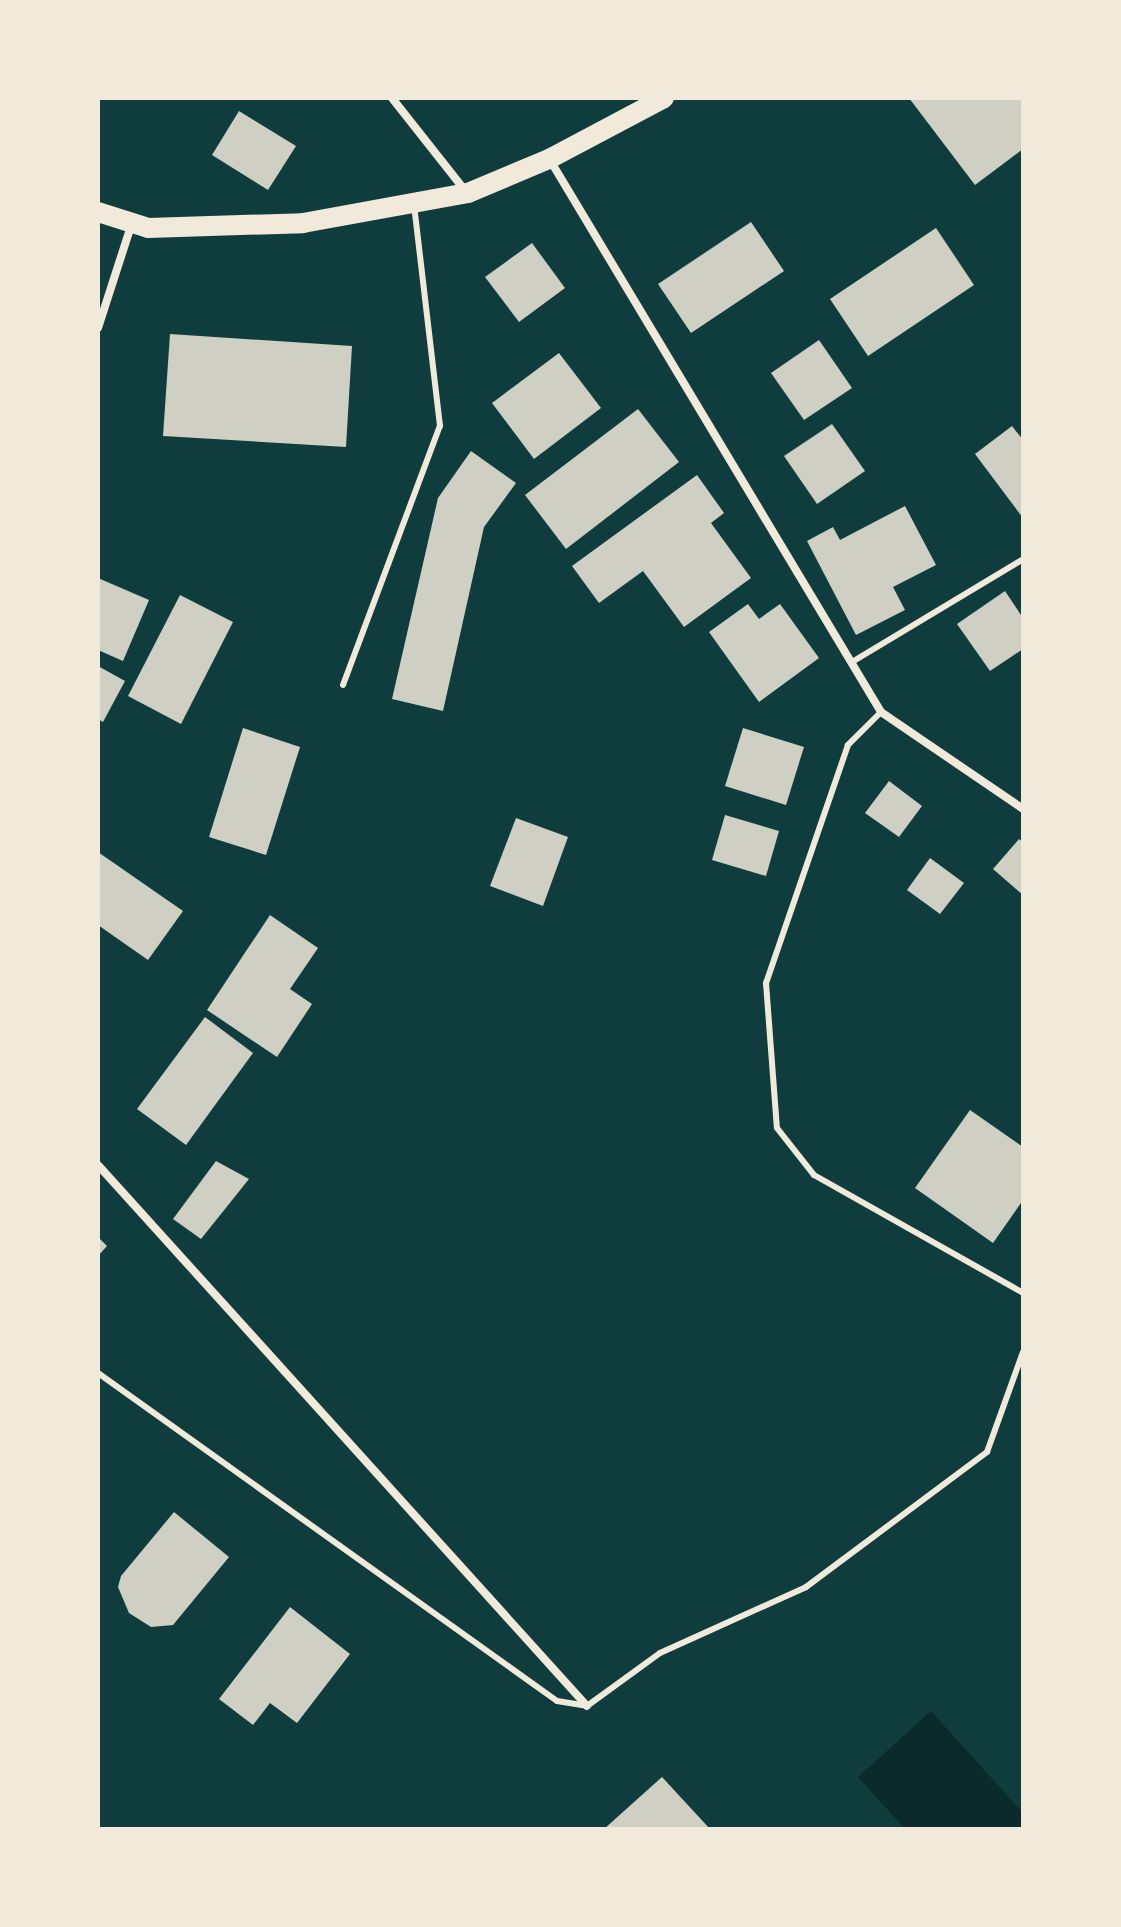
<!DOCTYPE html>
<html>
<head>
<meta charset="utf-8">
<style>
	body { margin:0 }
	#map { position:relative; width:1121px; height:1927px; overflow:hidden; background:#0f3d3e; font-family:"Golos Text",sans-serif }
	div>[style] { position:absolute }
	.water>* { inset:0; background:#0a2a2b }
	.building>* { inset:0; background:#cfcfc3 }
	.service>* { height:6px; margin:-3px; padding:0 3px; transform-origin:3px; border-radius:3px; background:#f1e9da }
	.minor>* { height:8px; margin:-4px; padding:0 4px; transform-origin:4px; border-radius:4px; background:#f1e9da }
	.primary>* { height:20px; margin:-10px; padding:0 10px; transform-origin:10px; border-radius:10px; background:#f1e9da }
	span { translate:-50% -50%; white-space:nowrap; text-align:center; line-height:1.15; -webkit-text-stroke:6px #f1e9da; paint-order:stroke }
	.frame { position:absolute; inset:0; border:100px solid #f1e9da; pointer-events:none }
</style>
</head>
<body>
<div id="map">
	<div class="water">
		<i style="clip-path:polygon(931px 1711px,1023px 1813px,1023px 1829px,905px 1829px,858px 1777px)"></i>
	</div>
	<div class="building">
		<i style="clip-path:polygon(909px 98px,1022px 98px,1023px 149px,975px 185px)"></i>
		<i style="clip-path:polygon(239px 111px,296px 146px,268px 190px,212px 155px)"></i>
		<i style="clip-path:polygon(751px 222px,784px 271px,691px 333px,658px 284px)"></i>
		<i style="clip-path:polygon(936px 228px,974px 285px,868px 356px,830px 299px)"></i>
		<i style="clip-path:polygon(532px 243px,565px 288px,519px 322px,485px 277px)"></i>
		<i style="clip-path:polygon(170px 334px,352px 346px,346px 447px,163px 436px)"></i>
		<i style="clip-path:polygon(819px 340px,852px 388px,804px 420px,771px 373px)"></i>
		<i style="clip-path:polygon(559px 353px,601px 408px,534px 459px,492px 403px)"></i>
		<i style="clip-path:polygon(638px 409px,679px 462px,566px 549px,525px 495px)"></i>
		<i style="clip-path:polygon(832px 424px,865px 471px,817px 504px,784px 456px)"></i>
		<i style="clip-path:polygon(1012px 426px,1023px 440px,1023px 518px,975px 454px)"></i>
		<i style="clip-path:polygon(471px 451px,516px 483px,484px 527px,443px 711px,392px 699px,438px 498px)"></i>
		<i style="clip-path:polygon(697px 475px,724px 513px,711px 523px,751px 578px,684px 627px,643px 571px,599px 603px,572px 566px)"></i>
		<i style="clip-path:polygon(905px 506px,936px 565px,893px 587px,905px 610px,856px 635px,807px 541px,833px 527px,840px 540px)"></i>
		<i style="clip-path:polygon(98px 578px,149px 600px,123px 661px,98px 650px)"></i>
		<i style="clip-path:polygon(1005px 591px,1023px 618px,1023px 649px,990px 671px,957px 624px)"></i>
		<i style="clip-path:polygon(180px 595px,233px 622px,181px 724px,128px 696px)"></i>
		<i style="clip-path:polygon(748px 604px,759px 619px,780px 604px,819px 658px,759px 702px,709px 632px)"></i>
		<i style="clip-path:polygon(98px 666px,125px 681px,103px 722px,98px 719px)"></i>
		<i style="clip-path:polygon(243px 728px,300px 747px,266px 855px,209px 837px)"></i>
		<i style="clip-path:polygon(743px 728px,804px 747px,786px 805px,725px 786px)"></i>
		<i style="clip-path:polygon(889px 781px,922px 806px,899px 837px,865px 813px)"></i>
		<i style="clip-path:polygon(725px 815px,779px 831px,766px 876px,712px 860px)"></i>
		<i style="clip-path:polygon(516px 818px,568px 837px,543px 906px,490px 886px)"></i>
		<i style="clip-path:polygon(1019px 839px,1023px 842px,1023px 895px,993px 869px)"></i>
		<i style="clip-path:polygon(98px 852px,183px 911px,148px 960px,98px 925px)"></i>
		<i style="clip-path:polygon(930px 858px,964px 883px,940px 914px,907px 890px)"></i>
		<i style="clip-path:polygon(270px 915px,318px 948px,290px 989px,312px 1004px,277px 1057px,207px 1010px)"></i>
		<i style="clip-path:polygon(205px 1017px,253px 1053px,186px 1145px,137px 1109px)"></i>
		<i style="clip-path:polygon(970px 1110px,1023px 1147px,1023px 1200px,993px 1243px,915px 1188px)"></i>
		<i style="clip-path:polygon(216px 1161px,249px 1179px,201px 1239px,173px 1219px)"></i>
		<i style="clip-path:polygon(98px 1237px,107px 1246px,98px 1256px)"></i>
		<i style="clip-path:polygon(174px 1512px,229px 1557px,173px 1625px,151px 1627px,129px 1613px,118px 1587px,121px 1576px)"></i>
		<i style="clip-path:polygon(290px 1607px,350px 1654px,297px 1723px,270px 1703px,253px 1725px,219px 1699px)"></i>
		<i style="clip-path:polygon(662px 1777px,710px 1829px,604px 1829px)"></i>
	</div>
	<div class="service">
		<i style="left:852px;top:662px;width:198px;rotate:-31deg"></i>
		<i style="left:343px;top:685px;width:277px;rotate:-69.5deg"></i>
		<i style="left:440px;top:426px;width:223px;rotate:-96.7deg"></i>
		<i style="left:881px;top:712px;width:47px;rotate:135deg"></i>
		<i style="left:848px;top:745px;width:252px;rotate:109deg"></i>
		<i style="left:766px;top:983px;width:145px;rotate:85.7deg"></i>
		<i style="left:777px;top:1128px;width:60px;rotate:51.8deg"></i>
		<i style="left:814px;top:1175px;width:240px;rotate:29.4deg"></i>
		<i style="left:98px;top:1373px;width:564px;rotate:35.55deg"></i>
		<i style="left:557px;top:1701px;width:30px;rotate:9deg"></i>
		<i style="left:587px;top:1706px;width:90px;rotate:-36deg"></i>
		<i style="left:660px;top:1653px;width:160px;rotate:-24.3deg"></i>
		<i style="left:806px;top:1587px;width:226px;rotate:-36.7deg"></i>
		<i style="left:987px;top:1452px;width:106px;rotate:-70.2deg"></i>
	</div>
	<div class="minor">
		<i style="left:392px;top:98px;width:121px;rotate:51.7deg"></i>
		<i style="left:550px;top:160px;width:644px;rotate:59.05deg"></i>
		<i style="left:881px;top:712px;width:172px;rotate:34.3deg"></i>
		<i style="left:98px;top:328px;width:107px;rotate:-72.1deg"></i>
		<i style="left:98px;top:1165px;width:729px;rotate:47.89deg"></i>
	</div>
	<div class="primary">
		<i style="left:98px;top:212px;width:52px;rotate:17.7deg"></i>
		<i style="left:148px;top:228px;width:155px;rotate:-1.8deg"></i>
		<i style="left:303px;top:223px;width:168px;rotate:-10.3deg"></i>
		<i style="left:468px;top:193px;width:88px;rotate:-22.8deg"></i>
		<i style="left:549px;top:159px;width:130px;rotate:-27.9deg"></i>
	</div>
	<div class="frame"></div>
</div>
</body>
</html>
